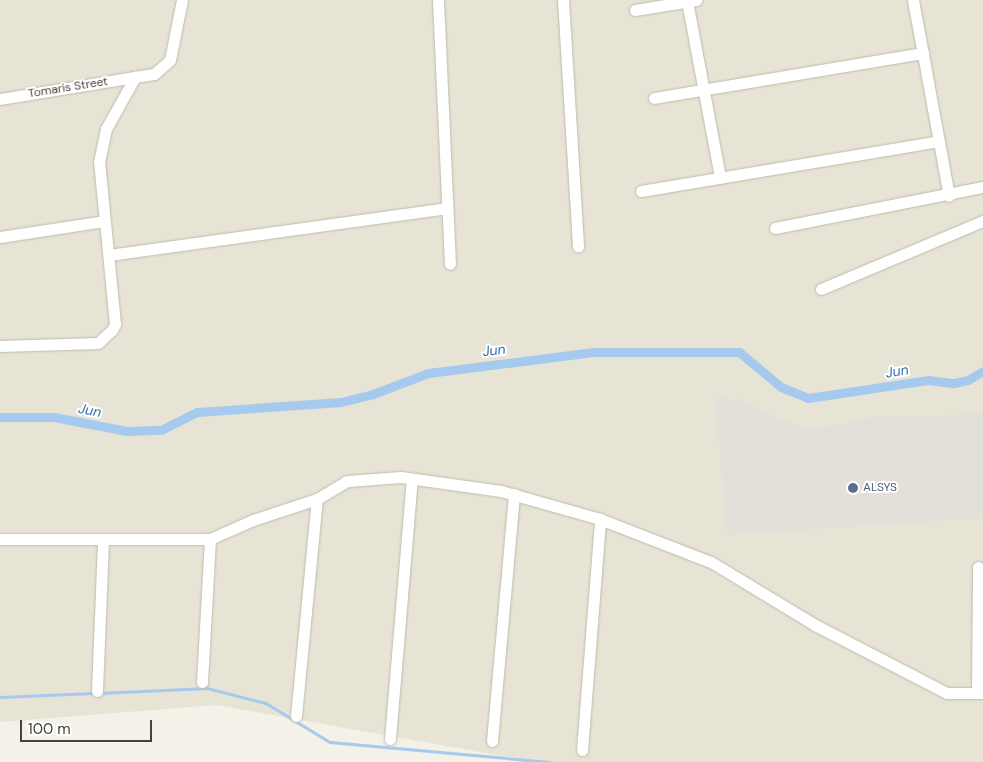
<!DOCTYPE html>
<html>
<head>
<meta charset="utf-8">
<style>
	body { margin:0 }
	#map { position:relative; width:983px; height:762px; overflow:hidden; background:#f3f1e8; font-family:"DM Sans",sans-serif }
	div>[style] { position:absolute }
	.residential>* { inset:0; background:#e7e4d6 }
	.industrial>* { inset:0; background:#e3e0d9 }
	.stream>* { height:2.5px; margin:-1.25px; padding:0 1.25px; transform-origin:1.25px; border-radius:1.25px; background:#a6c9ee }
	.canal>* { height:9px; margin:-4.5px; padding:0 4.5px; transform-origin:4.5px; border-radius:4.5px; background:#a6c9ee }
	.roads { filter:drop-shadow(0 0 1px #bfbaab) drop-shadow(0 0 1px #bfbaab) }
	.minor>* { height:11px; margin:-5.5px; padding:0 5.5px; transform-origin:5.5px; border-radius:5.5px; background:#fff }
	.dots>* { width:14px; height:14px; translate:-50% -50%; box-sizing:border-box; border:2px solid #fff; border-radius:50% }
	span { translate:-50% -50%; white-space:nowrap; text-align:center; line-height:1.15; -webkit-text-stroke:4px #fff; paint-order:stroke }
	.street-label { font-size:12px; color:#474237 }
	.service-label { font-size:12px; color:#4e5e75 }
	.left { translate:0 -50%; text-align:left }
	.water-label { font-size:14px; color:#326eb0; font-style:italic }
	.scale { position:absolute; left:20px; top:720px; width:132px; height:22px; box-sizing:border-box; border:2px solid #474237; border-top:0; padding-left:6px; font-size:15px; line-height:18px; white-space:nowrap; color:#474237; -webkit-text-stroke:4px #fff; paint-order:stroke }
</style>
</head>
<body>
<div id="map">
	<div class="residential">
		<i style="clip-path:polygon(0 0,983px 0,983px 762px,537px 762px,216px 705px,0 722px)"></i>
	</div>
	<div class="industrial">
		<i style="clip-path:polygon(714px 392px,734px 403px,737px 397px,794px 425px,814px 427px,844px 424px,864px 418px,908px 415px,917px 418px,983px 412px,983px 518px,727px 535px)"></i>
	</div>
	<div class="stream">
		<i style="left:99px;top:693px;width:108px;rotate:-2.7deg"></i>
		<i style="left:207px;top:688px;width:61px;rotate:14.3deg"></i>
		<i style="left:266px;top:703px;width:75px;rotate:31.4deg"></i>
		<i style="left:330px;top:742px;width:222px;rotate:5.2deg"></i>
		<i style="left:0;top:697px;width:93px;rotate:-2.5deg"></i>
	</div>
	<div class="canal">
		<i style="left:0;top:417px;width:54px"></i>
		<i style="left:54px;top:417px;width:74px;rotate:10.9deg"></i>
		<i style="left:127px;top:431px;width:34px;rotate:-2deg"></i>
		<i style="left:161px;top:430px;width:40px;rotate:-26.6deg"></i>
		<i style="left:197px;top:412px;width:144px;rotate:-4deg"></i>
		<i style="left:341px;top:402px;width:33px;rotate:-14deg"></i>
		<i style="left:373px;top:394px;width:59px;rotate:-20.9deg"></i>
		<i style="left:428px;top:373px;width:167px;rotate:-7.2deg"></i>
		<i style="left:594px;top:352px;width:145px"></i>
		<i style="left:739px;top:352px;width:55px;rotate:39.8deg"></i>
		<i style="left:781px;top:387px;width:29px;rotate:22deg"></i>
		<i style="left:808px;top:398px;width:121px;rotate:-8.5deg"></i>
		<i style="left:928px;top:380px;width:26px;rotate:7deg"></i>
		<i style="left:954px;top:383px;width:14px;rotate:-12deg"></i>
		<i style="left:968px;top:380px;width:17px;rotate:-31deg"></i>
	</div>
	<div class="roads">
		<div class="minor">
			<i style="left:438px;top:0;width:264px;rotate:87.4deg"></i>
			<i style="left:563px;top:0;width:247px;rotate:86.5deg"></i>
			<i style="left:913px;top:0;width:199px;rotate:79.6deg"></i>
			<i style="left:687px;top:1px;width:180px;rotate:79.4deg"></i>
			<i style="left:635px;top:10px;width:62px;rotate:-9.3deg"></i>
			<i style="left:654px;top:98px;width:273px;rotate:-9.5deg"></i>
			<i style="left:0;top:99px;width:137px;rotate:-9.3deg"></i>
			<i style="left:641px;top:191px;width:302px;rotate:-9.5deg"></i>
			<i style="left:775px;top:228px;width:212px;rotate:-11.2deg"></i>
			<i style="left:0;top:237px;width:105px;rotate:-8.7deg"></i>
			<i style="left:109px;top:255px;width:340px;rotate:-7.9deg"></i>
			<i style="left:821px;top:289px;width:176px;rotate:-22.8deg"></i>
			<i style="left:0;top:346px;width:98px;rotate:-1.8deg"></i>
			<i style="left:98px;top:343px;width:19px;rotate:-43deg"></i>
			<i style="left:112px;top:330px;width:7px;rotate:-63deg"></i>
			<i style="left:115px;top:324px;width:163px;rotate:-95.6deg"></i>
			<i style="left:99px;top:162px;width:34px;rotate:-78deg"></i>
			<i style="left:106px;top:129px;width:60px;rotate:-60.9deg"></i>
			<i style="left:135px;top:77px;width:19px;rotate:-9deg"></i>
			<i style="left:154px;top:74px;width:21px;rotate:-41deg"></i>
			<i style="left:170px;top:60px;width:61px;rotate:-78.7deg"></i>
			<i style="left:0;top:539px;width:210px"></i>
			<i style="left:210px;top:539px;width:47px;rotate:-23.8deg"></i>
			<i style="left:253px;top:520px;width:67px;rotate:-18.2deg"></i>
			<i style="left:317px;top:499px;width:35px;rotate:-31deg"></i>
			<i style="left:347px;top:481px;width:54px;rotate:-4.2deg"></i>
			<i style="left:401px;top:477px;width:101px;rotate:8deg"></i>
			<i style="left:501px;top:491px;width:103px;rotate:15.8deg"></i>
			<i style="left:600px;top:519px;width:119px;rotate:21.2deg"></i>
			<i style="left:711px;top:562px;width:122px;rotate:31.2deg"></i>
			<i style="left:815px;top:625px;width:148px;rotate:27.3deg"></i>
			<i style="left:947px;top:693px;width:36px"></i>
			<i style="left:202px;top:682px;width:143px;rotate:-86.8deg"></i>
			<i style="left:97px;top:691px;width:152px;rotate:-87.7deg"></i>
			<i style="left:977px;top:693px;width:126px;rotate:-89.5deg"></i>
			<i style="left:296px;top:716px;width:218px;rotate:-84.5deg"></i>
			<i style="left:390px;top:739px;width:261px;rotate:-85.2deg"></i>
			<i style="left:492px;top:741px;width:248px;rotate:-84.9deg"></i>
			<i style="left:582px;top:750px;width:232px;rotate:-85.5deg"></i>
		</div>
	</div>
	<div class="dots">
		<i style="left:853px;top:488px;background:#5c6f8a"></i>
	</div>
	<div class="street-label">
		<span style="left:68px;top:88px;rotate:-9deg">Tomaris Street</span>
	</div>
	<div class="service-label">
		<span class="left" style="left:863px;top:488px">ALSYS</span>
	</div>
	<div class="water-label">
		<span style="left:494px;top:350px;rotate:-7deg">Jun</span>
		<span style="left:897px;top:371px;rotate:-9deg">Jun</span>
		<span style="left:90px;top:410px;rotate:11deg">Jun</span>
	</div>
	<div class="scale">100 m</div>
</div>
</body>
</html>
